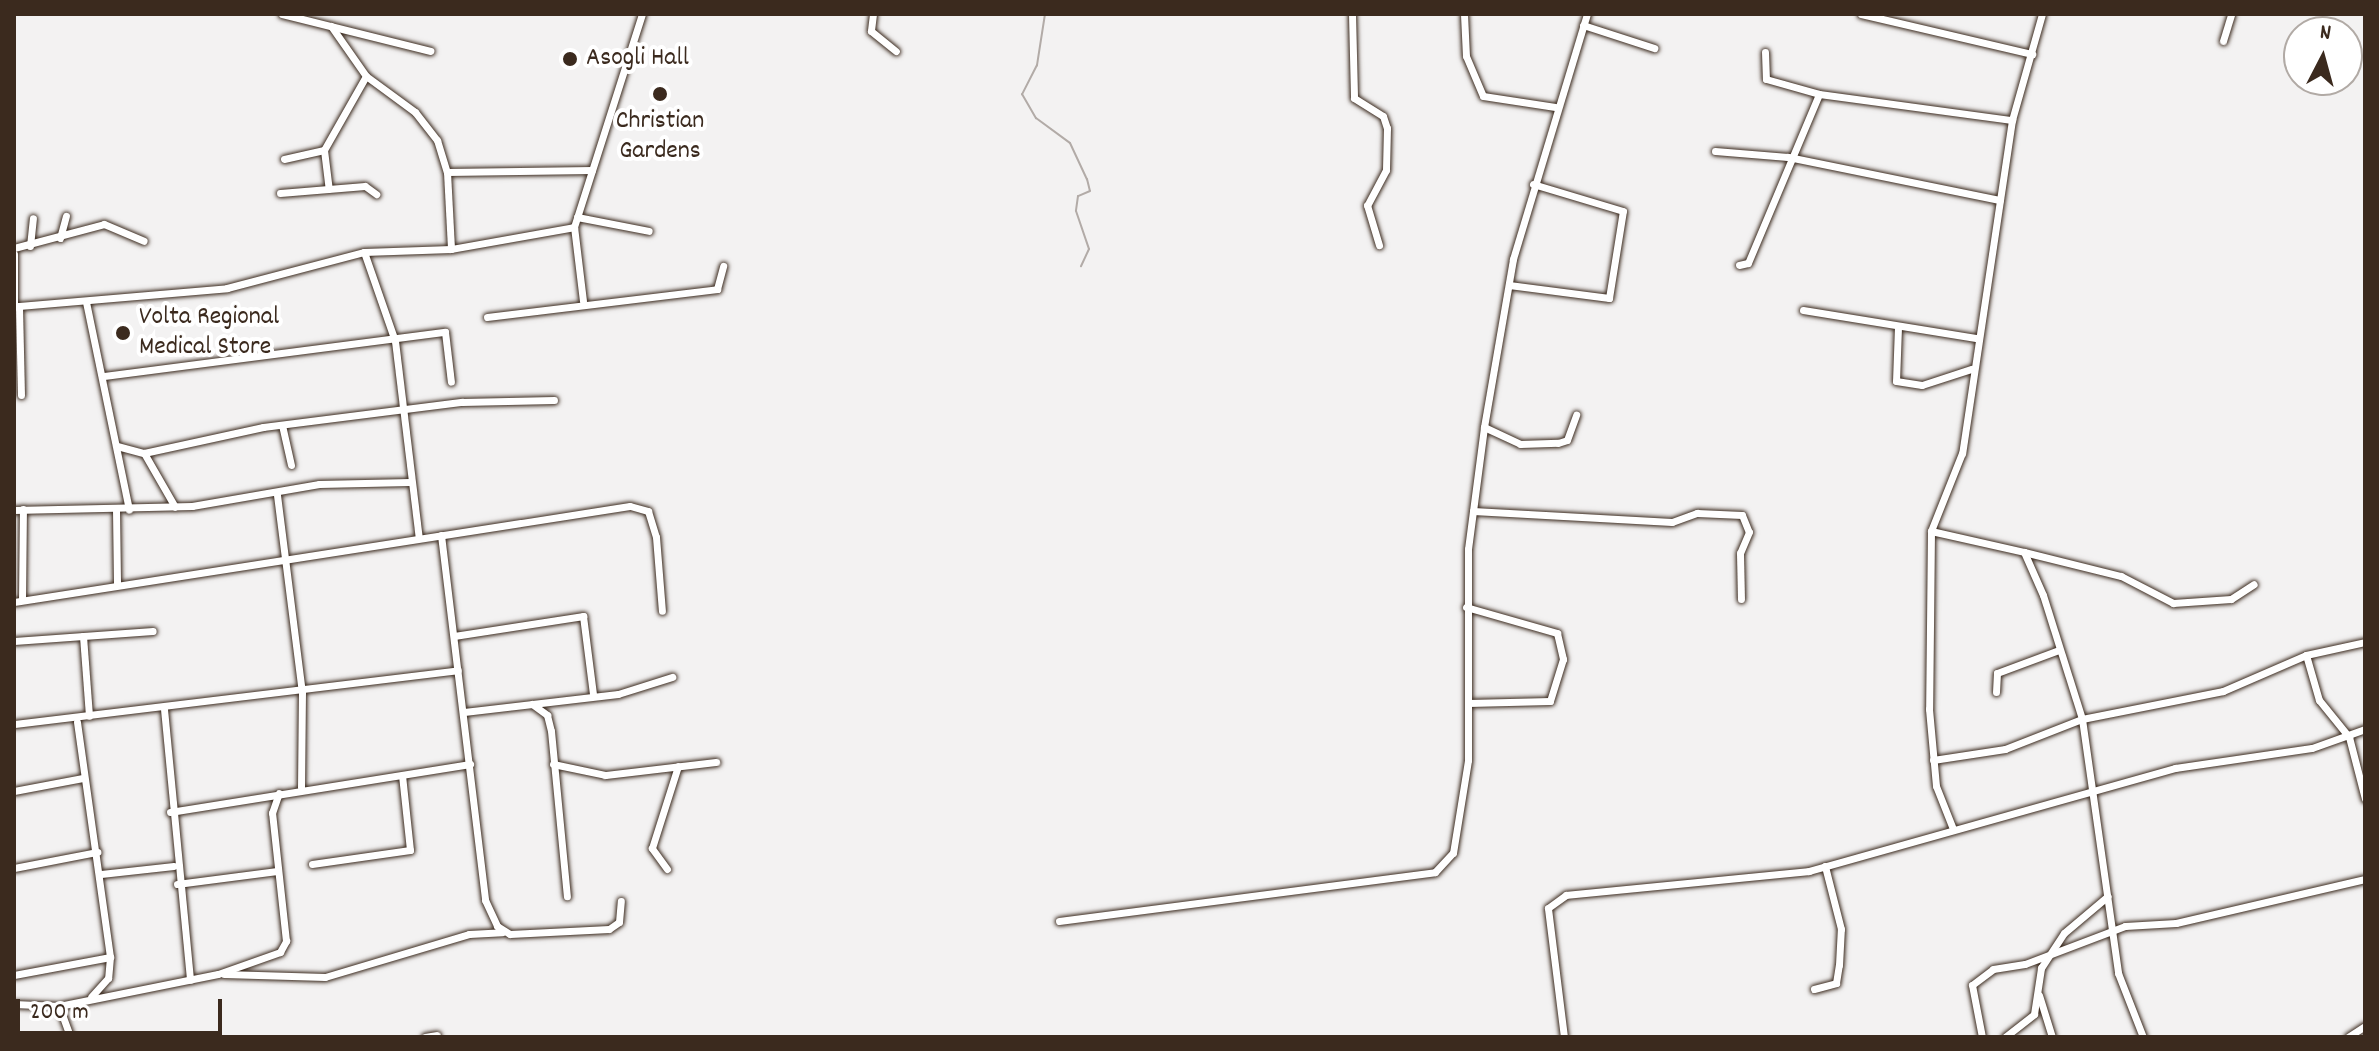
<!DOCTYPE html>
<html>
<head>
<meta charset="utf-8">
<style>
	body { margin:0 }
	#map { position:relative; width:2379px; height:1051px; overflow:hidden; background:#f3f2f2; font-family:Dekko,sans-serif }
	div>[style] { position:absolute }
	.stream>* { height:2px; margin:-1px; padding:0 1px; transform-origin:1px; border-radius:1px; background:#b2aba7 }
	.roads { filter:drop-shadow(0 0 2px #3b2a1e) drop-shadow(0 0 2px #3b2a1e) }
	.minor>* { height:7px; margin:-3.5px; padding:0 3.5px; transform-origin:3.5px; border-radius:3.5px; background:#fff }
	.dots>* { width:22px; height:22px; translate:-50% -50%; box-sizing:border-box; border:4px solid #fff; border-radius:50% }
	span { translate:-50% -50%; white-space:nowrap; text-align:center; line-height:1.15; -webkit-text-stroke:8px #fff; paint-order:stroke }
	.poi-label { font-size:26px; color:#3b2a1e }
	.left { translate:0 -50%; text-align:left }
	.frame { position:absolute; inset:0; border:16px solid #3b2a1e; pointer-events:none }
	.north { position:absolute; left:2283px; top:16px; width:80px; height:80px; box-sizing:border-box; background:#fff; border:2px solid #b1aaa5; border-radius:50%; rotate:6deg; font-size:22px; font-weight:700; line-height:32px; text-align:center; color:#3b2a1e }
	.north::after { content:''; display:block; margin:auto; width:28px; height:36px; background:#3b2a1e; clip-path:polygon(50% 0,100% 100%,50% 72%,0 100%) }
	.scale { position:absolute; left:16px; top:999px; width:206px; height:36px; box-sizing:border-box; border:4px solid #3b2a1e; border-top:0; padding-left:10px; font-size:24px; line-height:28px; white-space:nowrap; color:#3b2a1e; -webkit-text-stroke:6px #fff; paint-order:stroke }
</style>
</head>
<body>
<div id="map">
	<div class="stream">
		<i style="left:1045px;top:14px;width:52px;rotate:98.9deg"></i>
		<i style="left:1037px;top:65px;width:33px;rotate:117deg"></i>
		<i style="left:1022px;top:94px;width:28px;rotate:60deg"></i>
		<i style="left:1036px;top:118px;width:42px;rotate:36.3deg"></i>
		<i style="left:1070px;top:143px;width:40px;rotate:65deg"></i>
		<i style="left:1087px;top:179px;width:12px;rotate:76deg"></i>
		<i style="left:1090px;top:191px;width:13px;rotate:157deg"></i>
		<i style="left:1078px;top:196px;width:15px;rotate:98deg"></i>
		<i style="left:1076px;top:211px;width:40px;rotate:71.1deg"></i>
		<i style="left:1089px;top:249px;width:19px;rotate:115deg"></i>
	</div>
	<div class="roads">
		<div class="minor">
			<i style="left:282px;top:14px;width:153px;rotate:14deg"></i>
			<i style="left:873px;top:14px;width:17px;rotate:97deg"></i>
			<i style="left:871px;top:31px;width:32px;rotate:39deg"></i>
			<i style="left:1352px;top:14px;width:84px;rotate:88.6deg"></i>
			<i style="left:1354px;top:98px;width:34px;rotate:32deg"></i>
			<i style="left:1383px;top:116px;width:13px;rotate:72deg"></i>
			<i style="left:1387px;top:128px;width:42px;rotate:91.4deg"></i>
			<i style="left:1386px;top:170px;width:40px;rotate:118deg"></i>
			<i style="left:1367px;top:205px;width:42px;rotate:73.3deg"></i>
			<i style="left:1464px;top:14px;width:42px;rotate:87.3deg"></i>
			<i style="left:1466px;top:56px;width:43px;rotate:67deg"></i>
			<i style="left:1483px;top:96px;width:73px;rotate:8.7deg"></i>
			<i style="left:1861px;top:14px;width:176px;rotate:13.2deg"></i>
			<i style="left:2042px;top:14px;width:110px;rotate:105.8deg"></i>
			<i style="left:2012px;top:120px;width:337px;rotate:98.5deg"></i>
			<i style="left:1962px;top:453px;width:84px;rotate:111.7deg"></i>
			<i style="left:1931px;top:531px;width:95px;rotate:12.7deg"></i>
			<i style="left:2024px;top:552px;width:47px;rotate:66.2deg"></i>
			<i style="left:2043px;top:595px;width:130px;rotate:72.5deg"></i>
			<i style="left:2082px;top:719px;width:257px;rotate:81.9deg"></i>
			<i style="left:2118px;top:973px;width:69px;rotate:68.7deg"></i>
			<i style="left:1583px;top:25px;width:75px;rotate:17.9deg"></i>
			<i style="left:331px;top:26px;width:61px;rotate:55deg"></i>
			<i style="left:366px;top:76px;width:61px;rotate:36.3deg"></i>
			<i style="left:415px;top:112px;width:36px;rotate:52deg"></i>
			<i style="left:437px;top:140px;width:34px;rotate:73deg"></i>
			<i style="left:447px;top:172px;width:77px;rotate:87deg"></i>
			<i style="left:2223px;top:41px;width:28px;rotate:-73deg"></i>
			<i style="left:1765px;top:52px;width:27px;rotate:88deg"></i>
			<i style="left:1766px;top:79px;width:55px;rotate:15.8deg"></i>
			<i style="left:324px;top:150px;width:39px;rotate:83deg"></i>
			<i style="left:1715px;top:151px;width:73px;rotate:4.7deg"></i>
			<i style="left:1788px;top:157px;width:216px;rotate:11.5deg"></i>
			<i style="left:284px;top:159px;width:41px;rotate:-12.7deg"></i>
			<i style="left:324px;top:150px;width:85px;rotate:-60.4deg"></i>
			<i style="left:447px;top:172px;width:145px;rotate:-0.8deg"></i>
			<i style="left:280px;top:193px;width:85px;rotate:-4.7deg"></i>
			<i style="left:365px;top:186px;width:14px;rotate:36deg"></i>
			<i style="left:577px;top:217px;width:73px;rotate:11deg"></i>
			<i style="left:60px;top:238px;width:23px;rotate:-75deg"></i>
			<i style="left:30px;top:246px;width:28px;rotate:-84deg"></i>
			<i style="left:14px;top:248px;width:93px;rotate:-14.9deg"></i>
			<i style="left:104px;top:224px;width:43px;rotate:23deg"></i>
			<i style="left:364px;top:252px;width:94px;rotate:70.8deg"></i>
			<i style="left:395px;top:341px;width:198px;rotate:83.1deg"></i>
			<i style="left:14px;top:254px;width:53px;rotate:90deg"></i>
			<i style="left:1739px;top:265px;width:9px;rotate:-13deg"></i>
			<i style="left:1748px;top:263px;width:183px;rotate:-67.2deg"></i>
			<i style="left:1819px;top:94px;width:195px;rotate:7.7deg"></i>
			<i style="left:1509px;top:285px;width:101px;rotate:7.4deg"></i>
			<i style="left:1609px;top:298px;width:88px;rotate:-80.9deg"></i>
			<i style="left:1623px;top:211px;width:94px;rotate:-163.3deg"></i>
			<i style="left:583px;top:301px;width:75px;rotate:-96.9deg"></i>
			<i style="left:574px;top:227px;width:224px;rotate:-72.3deg"></i>
			<i style="left:86px;top:302px;width:212px;rotate:78.3deg"></i>
			<i style="left:1803px;top:310px;width:175px;rotate:9.2deg"></i>
			<i style="left:487px;top:317px;width:232px;rotate:-6.9deg"></i>
			<i style="left:717px;top:289px;width:24px;rotate:-75deg"></i>
			<i style="left:1898px;top:327px;width:54px;rotate:92.1deg"></i>
			<i style="left:1896px;top:381px;width:26px;rotate:9deg"></i>
			<i style="left:1922px;top:385px;width:52px;rotate:-18.1deg"></i>
			<i style="left:104px;top:376px;width:344px;rotate:-7.4deg"></i>
			<i style="left:445px;top:332px;width:50px;rotate:83.2deg"></i>
			<i style="left:21px;top:395px;width:89px;rotate:-91.3deg"></i>
			<i style="left:19px;top:306px;width:209px;rotate:-4.9deg"></i>
			<i style="left:227px;top:288px;width:142px;rotate:-14.7deg"></i>
			<i style="left:364px;top:252px;width:87px;rotate:-2deg"></i>
			<i style="left:451px;top:249px;width:125px;rotate:-10.1deg"></i>
			<i style="left:282px;top:425px;width:41px;rotate:77.3deg"></i>
			<i style="left:1484px;top:427px;width:40px;rotate:25deg"></i>
			<i style="left:1520px;top:444px;width:38px;rotate:-2deg"></i>
			<i style="left:1558px;top:443px;width:9px;rotate:-18deg"></i>
			<i style="left:1567px;top:440px;width:27px;rotate:-70deg"></i>
			<i style="left:117px;top:446px;width:28px;rotate:15deg"></i>
			<i style="left:144px;top:453px;width:122px;rotate:-12.3deg"></i>
			<i style="left:263px;top:427px;width:201px;rotate:-7.2deg"></i>
			<i style="left:462px;top:402px;width:92px;rotate:-1.2deg"></i>
			<i style="left:144px;top:453px;width:62px;rotate:60.1deg"></i>
			<i style="left:277px;top:495px;width:199px;rotate:82.8deg"></i>
			<i style="left:302px;top:692px;width:95px;rotate:90.6deg"></i>
			<i style="left:14px;top:510px;width:178px;rotate:-1.3deg"></i>
			<i style="left:192px;top:506px;width:129px;rotate:-9.8deg"></i>
			<i style="left:319px;top:484px;width:91px;rotate:-1.3deg"></i>
			<i style="left:116px;top:510px;width:75px;rotate:89.2deg"></i>
			<i style="left:1473px;top:511px;width:199px;rotate:3.2deg"></i>
			<i style="left:1672px;top:522px;width:27px;rotate:-20deg"></i>
			<i style="left:1697px;top:513px;width:45px;rotate:2.5deg"></i>
			<i style="left:1742px;top:515px;width:18px;rotate:68deg"></i>
			<i style="left:1749px;top:532px;width:23px;rotate:113deg"></i>
			<i style="left:1740px;top:553px;width:46px;rotate:88.8deg"></i>
			<i style="left:1931px;top:531px;width:178px;rotate:90.6deg"></i>
			<i style="left:1929px;top:709px;width:77px;rotate:84.8deg"></i>
			<i style="left:1936px;top:786px;width:46px;rotate:68.4deg"></i>
			<i style="left:441px;top:535px;width:368px;rotate:83.1deg"></i>
			<i style="left:485px;top:900px;width:29px;rotate:65deg"></i>
			<i style="left:497px;top:926px;width:15px;rotate:32deg"></i>
			<i style="left:510px;top:934px;width:99px;rotate:-2.9deg"></i>
			<i style="left:609px;top:929px;width:12px;rotate:-35deg"></i>
			<i style="left:619px;top:922px;width:21px;rotate:-85deg"></i>
			<i style="left:2024px;top:552px;width:100px;rotate:13.9deg"></i>
			<i style="left:2121px;top:576px;width:59px;rotate:27.4deg"></i>
			<i style="left:2173px;top:603px;width:58px;rotate:-3.9deg"></i>
			<i style="left:2231px;top:599px;width:27px;rotate:-33deg"></i>
			<i style="left:22px;top:600px;width:91px;rotate:-89.4deg"></i>
			<i style="left:14px;top:602px;width:623px;rotate:-8.86deg"></i>
			<i style="left:630px;top:506px;width:19px;rotate:16deg"></i>
			<i style="left:648px;top:511px;width:27px;rotate:73deg"></i>
			<i style="left:656px;top:537px;width:74px;rotate:85.4deg"></i>
			<i style="left:1466px;top:607px;width:95px;rotate:15.9deg"></i>
			<i style="left:1557px;top:633px;width:27px;rotate:77deg"></i>
			<i style="left:1563px;top:659px;width:44px;rotate:107.2deg"></i>
			<i style="left:1550px;top:701px;width:82px;rotate:178.6deg"></i>
			<i style="left:83px;top:636px;width:80px;rotate:85.7deg"></i>
			<i style="left:454px;top:636px;width:131px;rotate:-8.8deg"></i>
			<i style="left:583px;top:616px;width:79px;rotate:82.7deg"></i>
			<i style="left:14px;top:641px;width:139px;rotate:-4.1deg"></i>
			<i style="left:2306px;top:655px;width:47px;rotate:73.9deg"></i>
			<i style="left:2319px;top:700px;width:48px;rotate:51deg"></i>
			<i style="left:2349px;top:737px;width:64px;rotate:75.5deg"></i>
			<i style="left:1996px;top:692px;width:19px;rotate:-87deg"></i>
			<i style="left:1997px;top:673px;width:66px;rotate:-20.4deg"></i>
			<i style="left:532px;top:704px;width:19px;rotate:36deg"></i>
			<i style="left:547px;top:715px;width:16px;rotate:76deg"></i>
			<i style="left:551px;top:731px;width:166px;rotate:84.5deg"></i>
			<i style="left:164px;top:709px;width:272px;rotate:84.5deg"></i>
			<i style="left:464px;top:712px;width:155px;rotate:-6.7deg"></i>
			<i style="left:618px;top:694px;width:57px;rotate:-17.5deg"></i>
			<i style="left:77px;top:722px;width:237px;rotate:82deg"></i>
			<i style="left:110px;top:957px;width:21px;rotate:95deg"></i>
			<i style="left:108px;top:978px;width:25px;rotate:132deg"></i>
			<i style="left:14px;top:724px;width:447px;rotate:-6.9deg"></i>
			<i style="left:1933px;top:760px;width:73px;rotate:-8.7deg"></i>
			<i style="left:2005px;top:749px;width:83px;rotate:-21.3deg"></i>
			<i style="left:2082px;top:719px;width:144px;rotate:-11.2deg"></i>
			<i style="left:2223px;top:691px;width:90px;rotate:-23.4deg"></i>
			<i style="left:2306px;top:655px;width:60px;rotate:-12.4deg"></i>
			<i style="left:553px;top:764px;width:53px;rotate:11.9deg"></i>
			<i style="left:605px;top:775px;width:112px;rotate:-6.7deg"></i>
			<i style="left:14px;top:791px;width:70px;rotate:-10.7deg"></i>
			<i style="left:170px;top:812px;width:304px;rotate:-9.1deg"></i>
			<i style="left:312px;top:864px;width:99px;rotate:-8.1deg"></i>
			<i style="left:410px;top:850px;width:75px;rotate:-96.1deg"></i>
			<i style="left:14px;top:868px;width:85px;rotate:-10.9deg"></i>
			<i style="left:667px;top:869px;width:26px;rotate:-126deg"></i>
			<i style="left:652px;top:848px;width:86px;rotate:-72.4deg"></i>
			<i style="left:101px;top:874px;width:73px;rotate:-6.3deg"></i>
			<i style="left:177px;top:884px;width:101px;rotate:-7.4deg"></i>
			<i style="left:1059px;top:921px;width:379px;rotate:-7.4deg"></i>
			<i style="left:1435px;top:872px;width:26px;rotate:-47deg"></i>
			<i style="left:1453px;top:853px;width:94px;rotate:-80.8deg"></i>
			<i style="left:1468px;top:760px;width:211px;rotate:-90deg"></i>
			<i style="left:1468px;top:549px;width:123px;rotate:-82.5deg"></i>
			<i style="left:1484px;top:427px;width:170px;rotate:-80.2deg"></i>
			<i style="left:1513px;top:259px;width:256px;rotate:-73.2deg"></i>
			<i style="left:224px;top:974px;width:101px;rotate:1.7deg"></i>
			<i style="left:325px;top:977px;width:150px;rotate:-16.6deg"></i>
			<i style="left:469px;top:934px;width:33px;rotate:-3deg"></i>
			<i style="left:14px;top:975px;width:98px;rotate:-10.6deg"></i>
			<i style="left:1814px;top:989px;width:23px;rotate:-15deg"></i>
			<i style="left:1836px;top:983px;width:18px;rotate:-81deg"></i>
			<i style="left:1839px;top:965px;width:36px;rotate:-87deg"></i>
			<i style="left:1841px;top:929px;width:65px;rotate:-104.3deg"></i>
			<i style="left:2039px;top:995px;width:44px;rotate:72.8deg"></i>
			<i style="left:14px;top:1004px;width:45px;rotate:2.5deg"></i>
			<i style="left:59px;top:1006px;width:162px;rotate:-11.4deg"></i>
			<i style="left:218px;top:974px;width:66px;rotate:-19.5deg"></i>
			<i style="left:280px;top:952px;width:13px;rotate:-61deg"></i>
			<i style="left:286px;top:941px;width:129px;rotate:-96.2deg"></i>
			<i style="left:272px;top:813px;width:21px;rotate:-71deg"></i>
			<i style="left:59px;top:1006px;width:33px;rotate:70deg"></i>
			<i style="left:425px;top:1037px;width:12px;rotate:-9deg"></i>
			<i style="left:1564px;top:1037px;width:130px;rotate:-97.1deg"></i>
			<i style="left:1548px;top:908px;width:22px;rotate:-36deg"></i>
			<i style="left:1566px;top:895px;width:244px;rotate:-5.6deg"></i>
			<i style="left:1809px;top:871px;width:380px;rotate:-15.7deg"></i>
			<i style="left:2175px;top:768px;width:138px;rotate:-8.3deg"></i>
			<i style="left:2312px;top:748px;width:56px;rotate:-19.7deg"></i>
			<i style="left:1982px;top:1037px;width:53px;rotate:-100.9deg"></i>
			<i style="left:1972px;top:985px;width:26px;rotate:-37deg"></i>
			<i style="left:1993px;top:969px;width:32px;rotate:-9deg"></i>
			<i style="left:2025px;top:964px;width:107px;rotate:-20.8deg"></i>
			<i style="left:2125px;top:926px;width:51px;rotate:-3.4deg"></i>
			<i style="left:2176px;top:923px;width:194px;rotate:-13.1deg"></i>
			<i style="left:2005px;top:1037px;width:37px;rotate:-38deg"></i>
			<i style="left:2034px;top:1014px;width:47px;rotate:-81.3deg"></i>
			<i style="left:2041px;top:968px;width:42px;rotate:-56.7deg"></i>
			<i style="left:2064px;top:933px;width:57px;rotate:-40.1deg"></i>
			<i style="left:2348px;top:1037px;width:20px;rotate:-33deg"></i>
		</div>
	</div>
	<div class="dots">
		<i style="left:570px;top:59px;background:#3b2a1e"></i>
		<i style="left:660px;top:94px;background:#3b2a1e"></i>
		<i style="left:123px;top:333px;background:#3b2a1e"></i>
	</div>
	<div class="poi-label">
		<span class="left" style="left:586px;top:59px">Asogli Hall</span>
		<span style="left:660px;top:137px">Christian<br>Gardens</span>
		<span class="left" style="left:139px;top:333px">Volta Regional<br>Medical Store</span>
	</div>
	<div class="frame"></div>
	<div class="north">N</div>
	<div class="scale">200 m</div>
</div>
</body>
</html>
